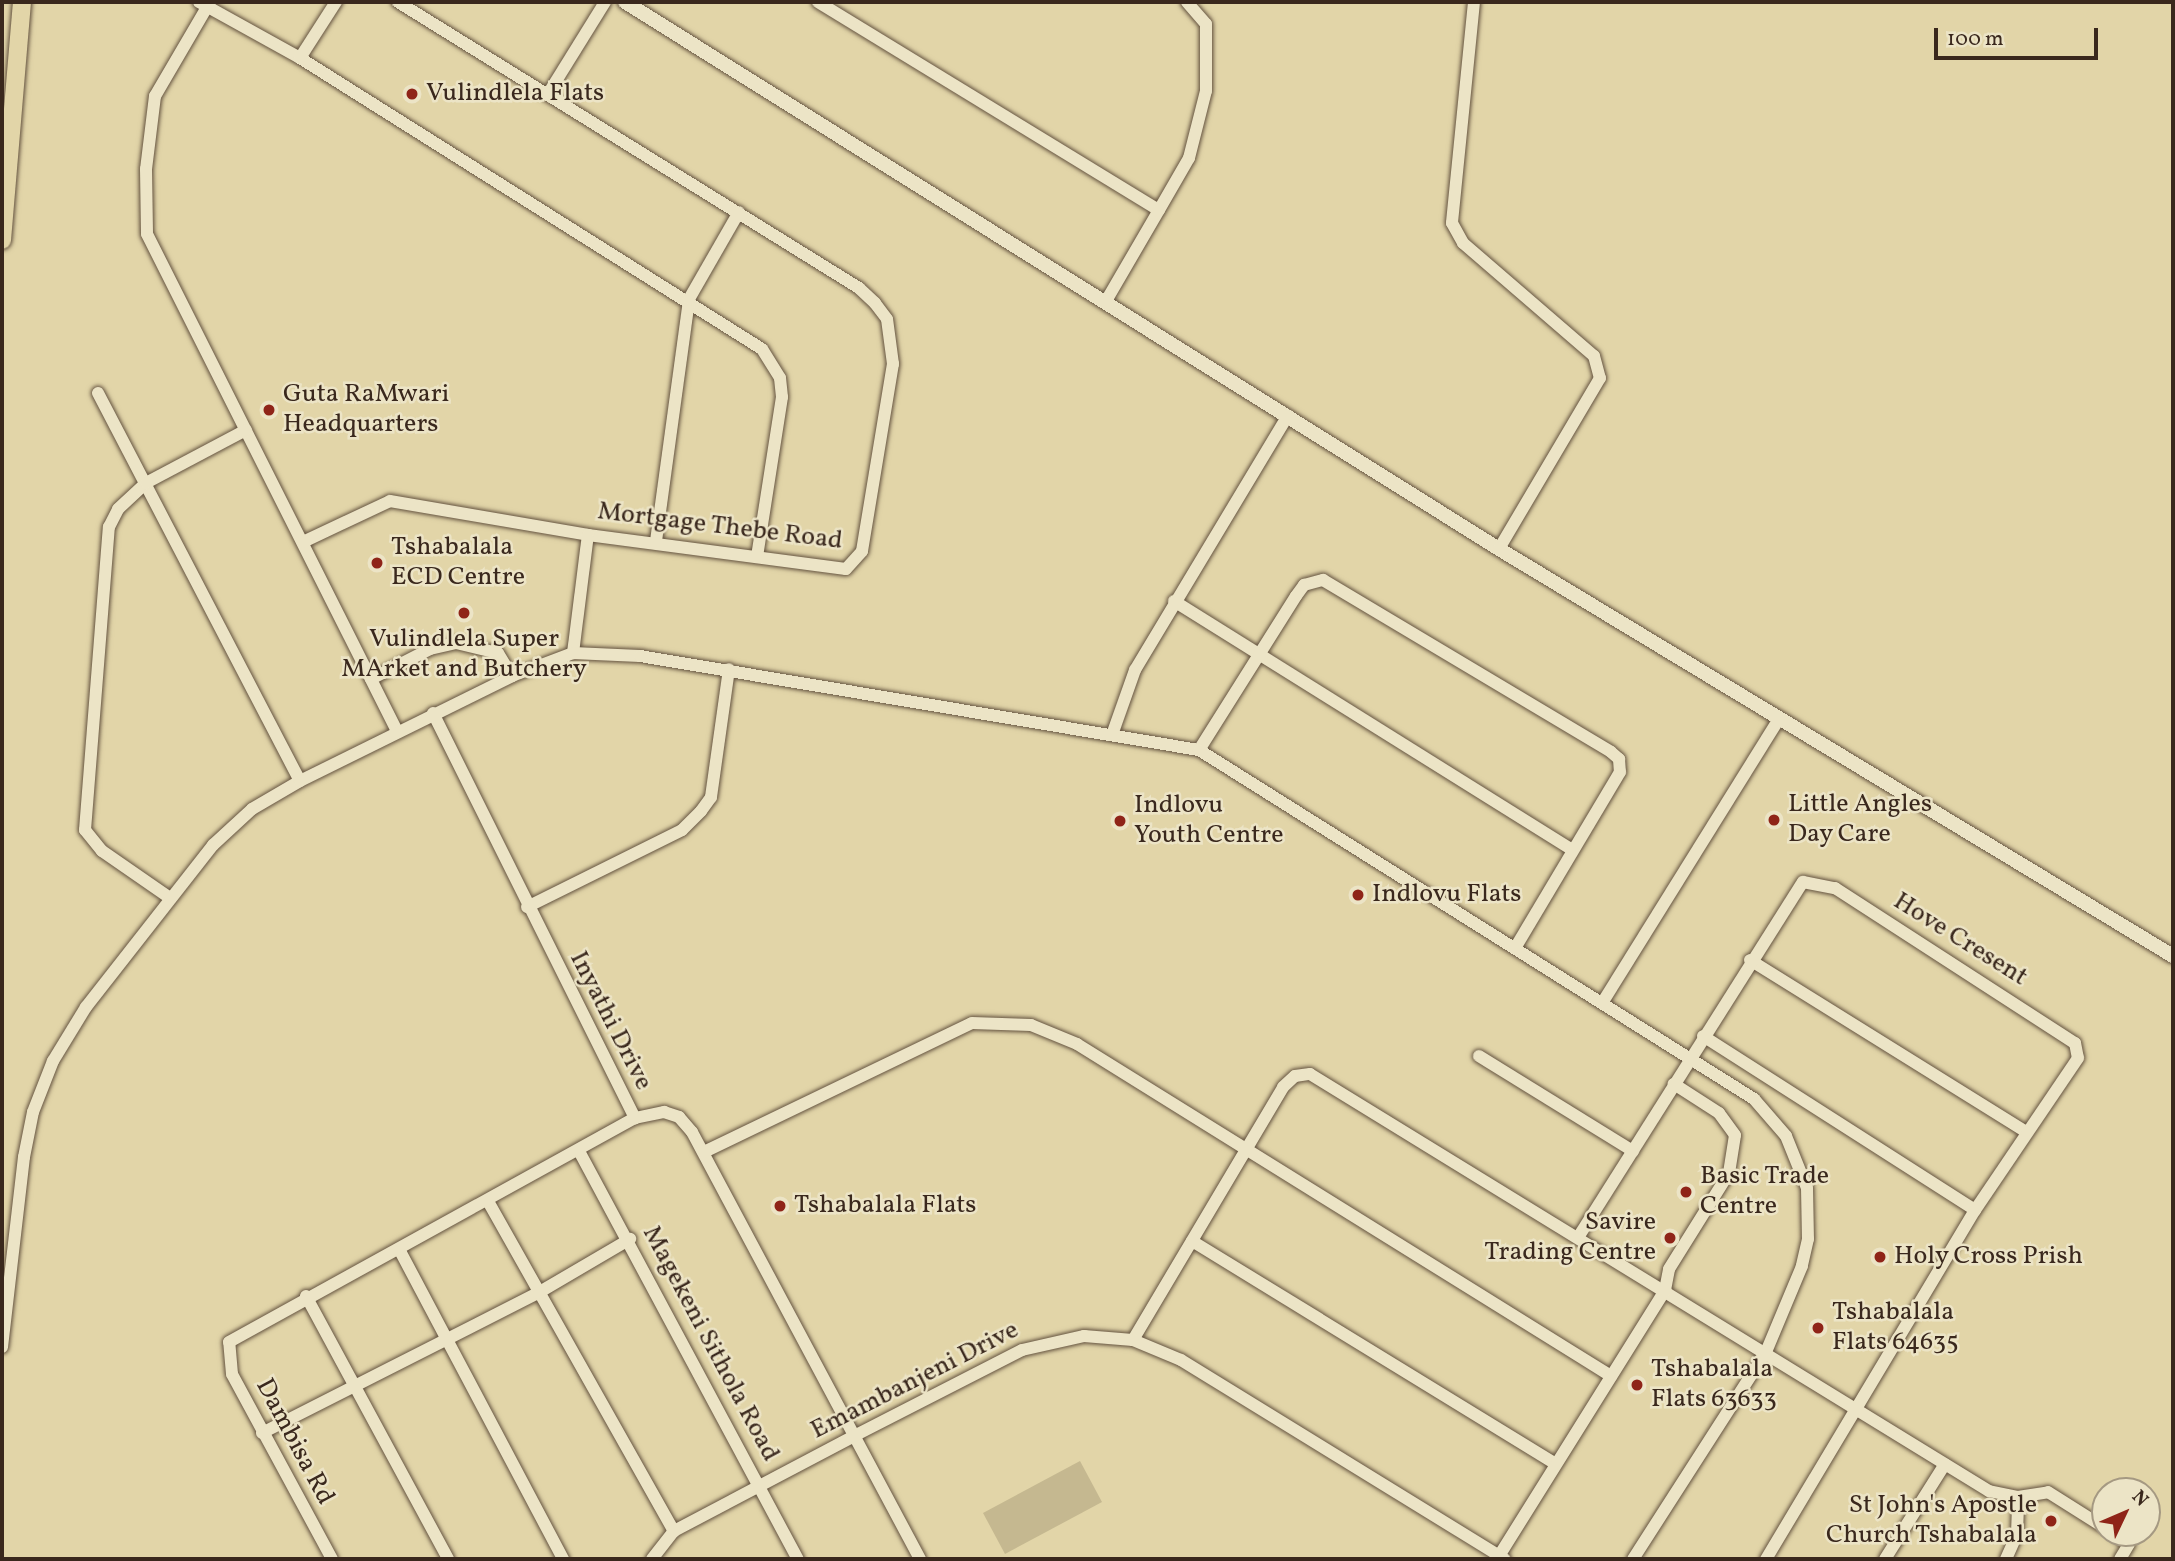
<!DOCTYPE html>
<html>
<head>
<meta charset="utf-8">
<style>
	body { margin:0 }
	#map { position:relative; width:2175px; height:1561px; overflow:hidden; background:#e2d5a8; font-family:Vollkorn,serif }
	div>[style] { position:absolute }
	.green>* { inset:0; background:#c5b890 }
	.roads { filter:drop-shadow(0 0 2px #645340) drop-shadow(0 0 2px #645340) }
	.minor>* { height:12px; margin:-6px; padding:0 6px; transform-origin:6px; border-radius:6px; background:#ece4c6 }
	.tertiary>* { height:14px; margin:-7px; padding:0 7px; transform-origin:7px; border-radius:7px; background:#ece4c6 }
	.primary>* { height:18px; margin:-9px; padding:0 9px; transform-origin:9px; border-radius:9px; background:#e2d5a8 }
	.dots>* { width:19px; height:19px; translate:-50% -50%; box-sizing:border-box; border:4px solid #ece4c6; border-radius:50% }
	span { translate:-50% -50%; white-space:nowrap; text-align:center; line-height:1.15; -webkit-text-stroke:5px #ece4c6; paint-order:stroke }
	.poi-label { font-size:26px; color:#3a281d }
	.left { translate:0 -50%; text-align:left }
	.right { translate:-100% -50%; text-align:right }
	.street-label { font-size:26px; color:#3a281d }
	.frame { position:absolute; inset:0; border:4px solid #3a281d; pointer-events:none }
	.north { position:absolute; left:2091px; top:1477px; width:70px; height:70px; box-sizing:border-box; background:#ece4c6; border:2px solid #a59982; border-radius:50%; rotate:46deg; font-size:19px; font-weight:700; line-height:28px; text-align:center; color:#3a281d }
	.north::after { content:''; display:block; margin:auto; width:24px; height:32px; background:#8f2418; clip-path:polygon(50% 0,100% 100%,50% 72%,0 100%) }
	.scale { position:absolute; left:1934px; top:28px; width:164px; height:32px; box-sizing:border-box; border:4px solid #3a281d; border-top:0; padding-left:9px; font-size:21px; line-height:24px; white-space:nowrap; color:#3a281d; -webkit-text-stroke:5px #ece4c6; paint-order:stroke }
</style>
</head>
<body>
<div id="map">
	<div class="green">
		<i style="clip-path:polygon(1080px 1461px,1102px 1502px,1005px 1554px,983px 1513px)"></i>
	</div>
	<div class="roads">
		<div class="minor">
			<i style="left:199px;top:2px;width:115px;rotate:29deg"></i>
			<i style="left:300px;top:58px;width:546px;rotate:32.21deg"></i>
			<i style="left:762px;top:349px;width:34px;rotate:58deg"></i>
			<i style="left:780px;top:378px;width:19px;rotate:84deg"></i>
			<i style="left:782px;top:397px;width:162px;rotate:98.9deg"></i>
			<i style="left:210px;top:2px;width:109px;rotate:120.3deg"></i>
			<i style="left:155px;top:96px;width:74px;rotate:97deg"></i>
			<i style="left:146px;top:169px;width:65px;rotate:89.1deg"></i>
			<i style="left:147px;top:234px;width:556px;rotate:63.3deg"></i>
			<i style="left:818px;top:2px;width:399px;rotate:31.4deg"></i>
			<i style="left:1159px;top:210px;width:105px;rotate:120.2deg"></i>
			<i style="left:1474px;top:2px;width:222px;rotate:95.7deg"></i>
			<i style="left:1452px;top:223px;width:23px;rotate:61deg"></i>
			<i style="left:1463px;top:243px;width:173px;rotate:40.8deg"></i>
			<i style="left:1594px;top:356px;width:23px;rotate:75deg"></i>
			<i style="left:1600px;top:378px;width:199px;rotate:120.6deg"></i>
			<i style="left:300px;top:58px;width:67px;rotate:-57.3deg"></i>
			<i style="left:548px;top:94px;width:108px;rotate:-58.2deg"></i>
			<i style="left:1159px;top:210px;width:60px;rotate:-60deg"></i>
			<i style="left:1189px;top:158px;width:69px;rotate:-75.8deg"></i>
			<i style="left:1206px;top:91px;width:67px;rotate:-90deg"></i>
			<i style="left:1206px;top:24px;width:29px;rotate:-131deg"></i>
			<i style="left:98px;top:393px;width:437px;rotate:62.5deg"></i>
			<i style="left:656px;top:541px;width:244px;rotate:-82.2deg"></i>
			<i style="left:689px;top:299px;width:100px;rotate:-60.1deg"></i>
			<i style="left:303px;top:542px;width:96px;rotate:-25.2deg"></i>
			<i style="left:390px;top:501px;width:201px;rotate:9.7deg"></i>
			<i style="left:588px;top:535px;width:260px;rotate:7.5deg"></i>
			<i style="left:846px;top:569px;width:24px;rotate:-48deg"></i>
			<i style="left:862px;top:551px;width:190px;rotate:-80.6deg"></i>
			<i style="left:893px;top:364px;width:45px;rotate:-97.6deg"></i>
			<i style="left:887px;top:319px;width:20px;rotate:-127deg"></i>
			<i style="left:875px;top:303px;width:22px;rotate:-137deg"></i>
			<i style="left:859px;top:288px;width:543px;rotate:-148.18deg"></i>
			<i style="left:1174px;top:601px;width:470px;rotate:32deg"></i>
			<i style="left:573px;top:653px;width:119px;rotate:-82.8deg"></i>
			<i style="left:371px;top:679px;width:66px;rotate:-27deg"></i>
			<i style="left:430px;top:649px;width:27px;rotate:-13deg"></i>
			<i style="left:456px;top:643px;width:43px;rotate:13.4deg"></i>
			<i style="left:498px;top:653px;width:27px;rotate:59deg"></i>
			<i style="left:433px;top:713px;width:453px;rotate:63.5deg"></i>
			<i style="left:635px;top:1118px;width:30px;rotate:-12deg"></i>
			<i style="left:664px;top:1112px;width:16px;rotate:18deg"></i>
			<i style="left:679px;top:1117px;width:20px;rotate:49deg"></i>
			<i style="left:692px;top:1132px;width:484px;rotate:61.9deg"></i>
			<i style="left:1113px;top:732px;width:66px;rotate:-70.5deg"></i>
			<i style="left:1135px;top:670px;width:297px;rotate:-59deg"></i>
			<i style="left:1199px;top:750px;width:182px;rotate:-57.8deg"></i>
			<i style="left:1296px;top:596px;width:14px;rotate:-54deg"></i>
			<i style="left:1304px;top:585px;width:20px;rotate:-15deg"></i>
			<i style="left:1323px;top:580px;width:335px;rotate:30.8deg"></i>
			<i style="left:1611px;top:752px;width:11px;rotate:41deg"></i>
			<i style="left:1619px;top:759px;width:13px;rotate:86deg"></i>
			<i style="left:1620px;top:772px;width:201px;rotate:120.8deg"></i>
			<i style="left:170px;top:898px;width:83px;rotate:-145.3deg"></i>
			<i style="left:102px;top:851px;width:27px;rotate:-129deg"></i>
			<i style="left:85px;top:830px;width:304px;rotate:-85.5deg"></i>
			<i style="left:109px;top:527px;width:20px;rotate:-63deg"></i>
			<i style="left:118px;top:509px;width:38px;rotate:-43deg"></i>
			<i style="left:146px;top:483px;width:113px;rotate:-27.9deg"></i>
			<i style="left:527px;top:907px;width:173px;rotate:-26.4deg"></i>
			<i style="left:682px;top:830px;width:27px;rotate:-45deg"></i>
			<i style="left:701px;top:811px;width:17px;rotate:-54deg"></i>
			<i style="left:711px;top:797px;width:129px;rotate:-82deg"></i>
			<i style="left:1750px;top:960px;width:325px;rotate:31.9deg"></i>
			<i style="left:1604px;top:1000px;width:330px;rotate:-58.1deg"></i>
			<i style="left:1703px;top:1036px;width:323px;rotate:32.6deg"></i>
			<i style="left:1479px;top:1056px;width:181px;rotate:31.7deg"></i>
			<i style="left:579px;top:1151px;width:463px;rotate:61.8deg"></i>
			<i style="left:704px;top:1152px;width:297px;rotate:-25.7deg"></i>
			<i style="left:972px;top:1023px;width:59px;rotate:1.9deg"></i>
			<i style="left:1031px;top:1025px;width:50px;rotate:22.4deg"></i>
			<i style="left:1077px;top:1044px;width:629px;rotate:31.87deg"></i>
			<i style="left:489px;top:1203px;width:377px;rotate:60.6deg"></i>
			<i style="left:1579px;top:1236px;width:419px;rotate:-57.7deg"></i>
			<i style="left:1803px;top:882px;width:33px;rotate:11deg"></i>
			<i style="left:1835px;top:888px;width:286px;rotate:32.9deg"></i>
			<i style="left:2075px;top:1043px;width:15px;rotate:79deg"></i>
			<i style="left:2078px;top:1058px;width:184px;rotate:124.1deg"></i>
			<i style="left:1975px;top:1210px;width:407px;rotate:120.9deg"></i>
			<i style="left:1192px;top:1241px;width:425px;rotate:31.5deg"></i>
			<i style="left:399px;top:1249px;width:351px;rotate:62.1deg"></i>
			<i style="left:306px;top:1296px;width:299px;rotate:61.6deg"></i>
			<i style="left:1133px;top:1340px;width:294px;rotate:-59.3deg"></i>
			<i style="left:1283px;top:1087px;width:16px;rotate:-43deg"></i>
			<i style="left:1295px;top:1076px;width:15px;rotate:-8deg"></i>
			<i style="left:1310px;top:1074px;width:797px;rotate:31.56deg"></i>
			<i style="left:1989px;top:1491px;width:30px;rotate:12deg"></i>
			<i style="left:2018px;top:1497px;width:30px;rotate:-9deg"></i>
			<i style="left:2048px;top:1492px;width:67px;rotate:32.3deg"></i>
			<i style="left:2px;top:1347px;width:191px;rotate:-83.4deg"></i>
			<i style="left:24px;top:1157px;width:46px;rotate:-78.7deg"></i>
			<i style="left:33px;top:1112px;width:55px;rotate:-68.6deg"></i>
			<i style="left:53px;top:1061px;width:63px;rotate:-58.6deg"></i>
			<i style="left:86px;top:1007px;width:206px;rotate:-51.9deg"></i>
			<i style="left:213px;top:845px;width:53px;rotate:-42.7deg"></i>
			<i style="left:252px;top:809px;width:56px;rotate:-30.3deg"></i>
			<i style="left:300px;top:781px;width:237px;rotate:-26.3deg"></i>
			<i style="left:512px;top:676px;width:65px;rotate:-20.7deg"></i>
			<i style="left:573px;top:653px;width:67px;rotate:2.6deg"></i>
			<i style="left:640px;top:656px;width:567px;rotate:9.55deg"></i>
			<i style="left:1199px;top:750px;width:656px;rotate:32.16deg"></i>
			<i style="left:1754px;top:1099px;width:49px;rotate:49.1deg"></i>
			<i style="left:1786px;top:1136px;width:56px;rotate:68deg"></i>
			<i style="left:1807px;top:1188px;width:51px;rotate:88.9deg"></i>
			<i style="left:1808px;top:1239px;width:28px;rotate:103deg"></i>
			<i style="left:1802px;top:1266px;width:93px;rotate:112.7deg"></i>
			<i style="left:1766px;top:1352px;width:246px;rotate:122.7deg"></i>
			<i style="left:262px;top:1433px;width:309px;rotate:-26.9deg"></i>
			<i style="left:538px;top:1293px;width:107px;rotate:-30.4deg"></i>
			<i style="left:2113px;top:1533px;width:19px;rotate:35deg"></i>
			<i style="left:2129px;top:1544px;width:17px;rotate:121deg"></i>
			<i style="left:1499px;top:1556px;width:314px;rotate:-58deg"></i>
			<i style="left:1665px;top:1290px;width:21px;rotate:-79deg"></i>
			<i style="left:1669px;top:1269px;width:113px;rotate:-58deg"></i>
			<i style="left:1729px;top:1173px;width:38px;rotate:-81deg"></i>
			<i style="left:1735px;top:1135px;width:27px;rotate:-126deg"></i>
			<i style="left:1719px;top:1113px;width:54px;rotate:-147.2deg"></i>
			<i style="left:332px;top:1559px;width:210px;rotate:-118.4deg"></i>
			<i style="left:232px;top:1374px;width:32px;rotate:-95deg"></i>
			<i style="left:229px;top:1342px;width:464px;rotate:-28.9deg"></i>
			<i style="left:652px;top:1559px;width:36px;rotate:-52deg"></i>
			<i style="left:674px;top:1531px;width:204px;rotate:-27.8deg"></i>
			<i style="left:854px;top:1436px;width:189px;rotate:-27.1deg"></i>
			<i style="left:1022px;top:1350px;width:64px;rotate:-12.7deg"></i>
			<i style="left:1084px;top:1336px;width:49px;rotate:4.7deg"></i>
			<i style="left:1133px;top:1340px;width:52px;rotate:22.6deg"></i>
			<i style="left:1181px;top:1360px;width:380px;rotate:31.6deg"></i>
			<i style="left:1885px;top:1559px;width:112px;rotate:-57.7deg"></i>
			<i style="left:2006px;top:1559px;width:27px;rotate:-66deg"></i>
			<i style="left:2017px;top:1534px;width:37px;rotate:-88deg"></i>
		</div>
		<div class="tertiary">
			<i style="left:625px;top:2px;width:1031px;rotate:32.04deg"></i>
			<i style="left:1499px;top:549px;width:787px;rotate:31.13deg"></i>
		</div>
		<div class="primary">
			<i style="left:2px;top:240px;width:239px;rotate:-85.2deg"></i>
		</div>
	</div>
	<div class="dots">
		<i style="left:412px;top:94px;background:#8f2418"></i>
		<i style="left:269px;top:410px;background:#8f2418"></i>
		<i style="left:377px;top:563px;background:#8f2418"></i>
		<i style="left:464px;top:613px;background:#8f2418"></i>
		<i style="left:1774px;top:820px;background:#8f2418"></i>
		<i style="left:1120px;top:821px;background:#8f2418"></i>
		<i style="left:1358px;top:895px;background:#8f2418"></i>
		<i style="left:1686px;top:1192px;background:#8f2418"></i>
		<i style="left:780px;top:1206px;background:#8f2418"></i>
		<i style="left:1670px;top:1238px;background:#8f2418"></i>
		<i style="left:1880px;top:1257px;background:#8f2418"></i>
		<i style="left:1818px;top:1328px;background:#8f2418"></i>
		<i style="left:1637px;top:1385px;background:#8f2418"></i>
		<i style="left:2051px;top:1521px;background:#8f2418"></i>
	</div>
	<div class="poi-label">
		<span class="left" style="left:426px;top:94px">Vulindlela Flats</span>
		<span class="left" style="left:283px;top:410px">Guta RaMwari<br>Headquarters</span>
		<span class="left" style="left:391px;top:563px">Tshabalala<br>ECD Centre</span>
		<span style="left:464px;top:655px">Vulindlela Super<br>MArket and Butchery</span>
		<span class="left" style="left:1788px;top:820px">Little Angles<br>Day Care</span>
		<span class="left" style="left:1134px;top:821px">Indlovu<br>Youth Centre</span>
		<span class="left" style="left:1372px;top:895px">Indlovu Flats</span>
		<span class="left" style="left:1700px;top:1192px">Basic Trade<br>Centre</span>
		<span class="left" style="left:794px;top:1206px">Tshabalala Flats</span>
		<span class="right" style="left:1656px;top:1238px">Savire<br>Trading Centre</span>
		<span class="left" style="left:1894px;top:1257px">Holy Cross Prish</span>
		<span class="left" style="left:1832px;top:1328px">Tshabalala<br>Flats 64635</span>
		<span class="left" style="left:1651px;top:1385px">Tshabalala<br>Flats 63633</span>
		<span class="right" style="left:2037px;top:1521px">St John's Apostle<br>Church Tshabalala</span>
	</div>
	<div class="street-label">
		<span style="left:720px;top:527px;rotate:7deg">Mortgage Thebe Road</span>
		<span style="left:1960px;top:940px;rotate:32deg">Hove Cresent</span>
		<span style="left:610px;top:1021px;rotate:63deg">Inyathi Drive</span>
		<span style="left:710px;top:1344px;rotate:62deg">Magekeni Sithola Road</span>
		<span style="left:915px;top:1381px;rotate:-27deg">Emambanjeni Drive</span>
		<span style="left:294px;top:1442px;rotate:62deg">Dambisa Rd</span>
	</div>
	<div class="frame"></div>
	<div class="north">N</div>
	<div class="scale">100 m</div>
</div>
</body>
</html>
